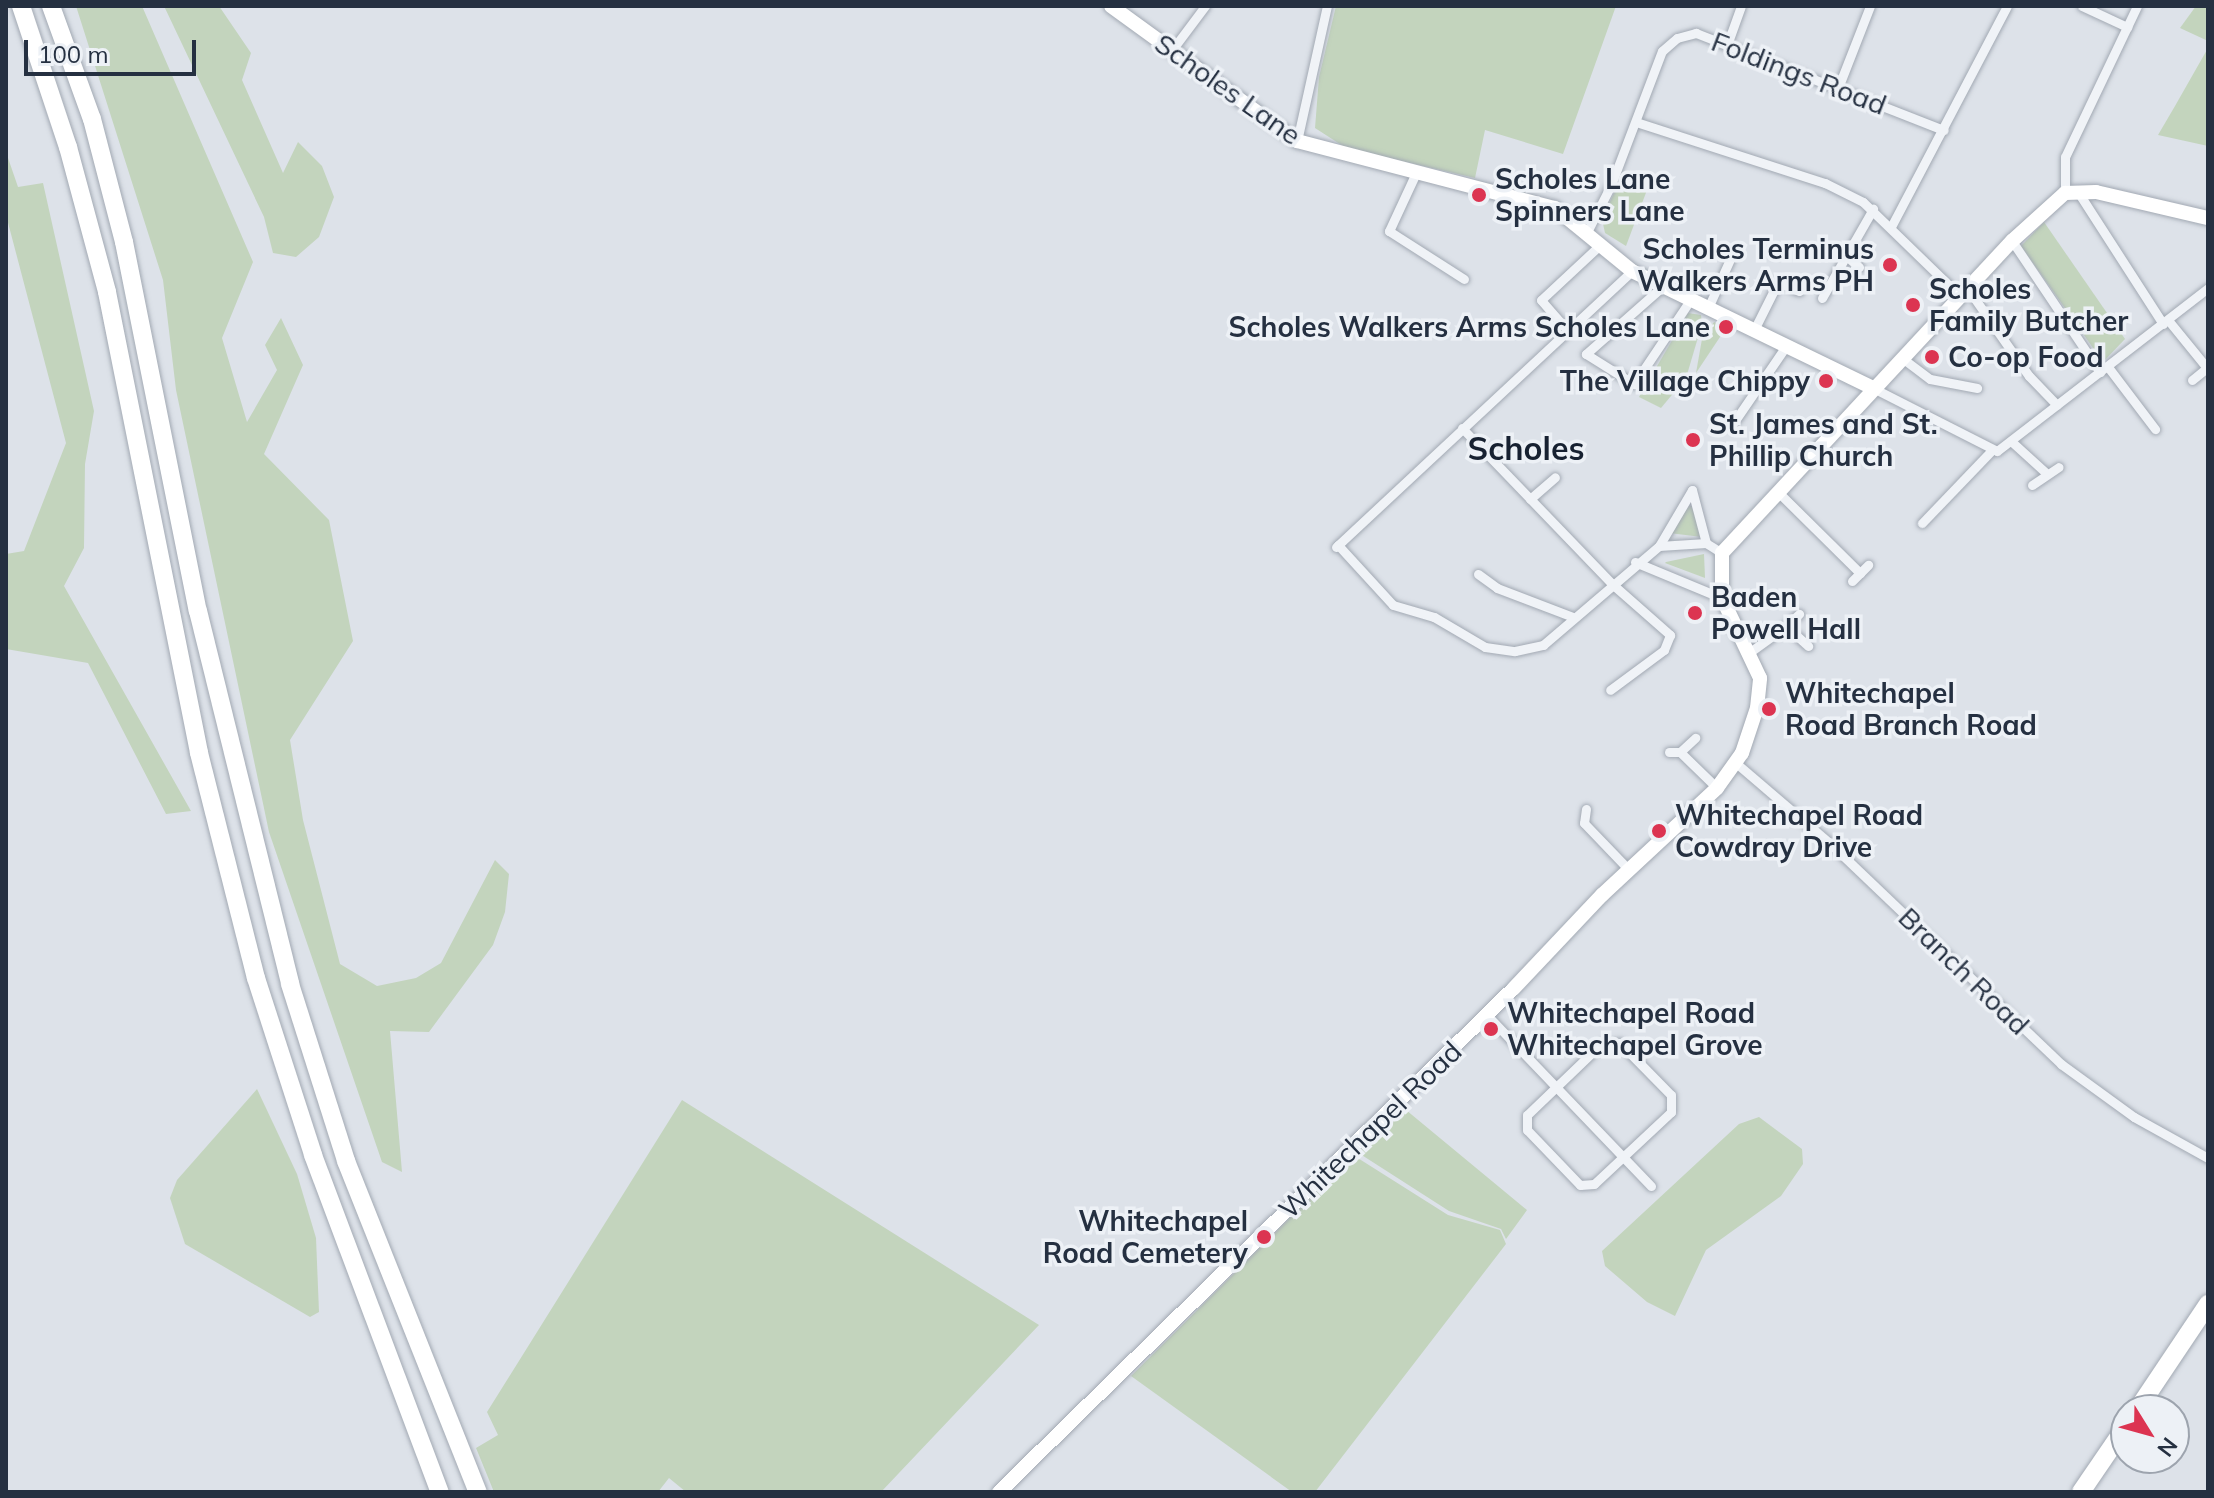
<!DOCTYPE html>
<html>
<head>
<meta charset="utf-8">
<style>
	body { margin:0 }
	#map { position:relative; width:2214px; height:1498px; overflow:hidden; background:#dde2e9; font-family:Mulish,sans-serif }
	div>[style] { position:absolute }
	.green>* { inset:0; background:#c3d4bd }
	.roads { filter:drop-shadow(0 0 2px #a2a9b3) drop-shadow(0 0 2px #a2a9b3) }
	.street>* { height:9px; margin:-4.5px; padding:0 4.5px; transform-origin:4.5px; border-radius:4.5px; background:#f0f3f7 }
	.secondary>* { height:14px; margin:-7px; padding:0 7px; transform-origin:7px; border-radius:7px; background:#fff }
	.highway>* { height:18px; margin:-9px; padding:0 9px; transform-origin:9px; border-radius:9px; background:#fff }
	.dots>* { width:22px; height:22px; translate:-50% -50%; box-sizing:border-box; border:4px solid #edf1f6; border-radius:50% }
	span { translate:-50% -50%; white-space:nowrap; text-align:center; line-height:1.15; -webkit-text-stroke:7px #edf1f6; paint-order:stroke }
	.street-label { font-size:28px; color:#253041 }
	.poi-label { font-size:28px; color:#253041; font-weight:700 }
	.left { translate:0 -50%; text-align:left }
	.right { translate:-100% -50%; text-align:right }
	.quarter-label { font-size:32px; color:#172131; font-weight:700 }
	.frame { position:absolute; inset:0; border:8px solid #253041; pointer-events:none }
	.north { position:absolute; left:2110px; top:1394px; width:80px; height:80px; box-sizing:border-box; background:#edf1f6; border:2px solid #9da4ae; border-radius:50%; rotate:127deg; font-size:22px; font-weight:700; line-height:32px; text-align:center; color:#253041 }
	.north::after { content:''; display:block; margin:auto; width:28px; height:36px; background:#dc3451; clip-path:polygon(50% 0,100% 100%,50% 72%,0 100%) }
	.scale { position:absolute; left:24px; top:40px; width:172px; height:36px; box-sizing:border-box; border:4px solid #253041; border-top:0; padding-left:10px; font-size:24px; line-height:28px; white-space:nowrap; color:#253041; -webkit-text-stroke:6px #edf1f6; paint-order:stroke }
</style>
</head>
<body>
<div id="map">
	<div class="green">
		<i style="clip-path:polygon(76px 6px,142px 6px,253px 262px,222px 338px,247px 422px,277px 370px,265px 345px,281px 318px,303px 365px,264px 454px,329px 520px,353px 641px,290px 740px,303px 820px,340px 964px,377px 986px,416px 978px,441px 963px,495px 860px,509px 874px,505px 912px,493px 945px,429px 1032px,390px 1031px,402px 1172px,382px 1162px,269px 832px,176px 390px,163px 280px)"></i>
		<i style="clip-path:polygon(164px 6px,219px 6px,251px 53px,242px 80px,283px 173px,298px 142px,322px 166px,334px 197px,319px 237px,296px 257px,273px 253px,264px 217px)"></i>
		<i style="clip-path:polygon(1336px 6px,1616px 6px,1563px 154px,1485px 130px,1475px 178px,1346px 148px,1315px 128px,1319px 77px)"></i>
		<i style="clip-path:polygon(2196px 6px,2208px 6px,2208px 41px,2180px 28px)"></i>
		<i style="clip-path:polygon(2208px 48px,2208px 146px,2158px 135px,2175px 106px)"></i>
		<i style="clip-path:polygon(7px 155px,18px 187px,43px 183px,94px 411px,85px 464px,84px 548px,64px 586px,191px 811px,166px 814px,88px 663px,6px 649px,6px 554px,24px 551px,66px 443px,6px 215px)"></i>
		<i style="clip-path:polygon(1619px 182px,1647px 190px,1626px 246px,1605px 233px,1602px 219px)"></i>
		<i style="clip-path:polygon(2044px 222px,2125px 339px,2103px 362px,2021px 246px)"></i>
		<i style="clip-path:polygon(1688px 313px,1701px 315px,1702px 324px,1686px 378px,1661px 408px,1639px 397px)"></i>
		<i style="clip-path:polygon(1714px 322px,1726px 328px,1696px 373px,1702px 339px)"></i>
		<i style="clip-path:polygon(1689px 506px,1692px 506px,1702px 537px,1669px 533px)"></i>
		<i style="clip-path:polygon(1704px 554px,1705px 578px,1665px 563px,1666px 562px)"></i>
		<i style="clip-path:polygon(257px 1089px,297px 1174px,316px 1238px,319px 1312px,310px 1317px,185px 1244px,170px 1198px,177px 1180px)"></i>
		<i style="clip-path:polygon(682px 1100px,1039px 1325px,881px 1492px,686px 1492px,669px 1478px,658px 1492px,494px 1492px,476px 1448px,498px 1435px,487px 1412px)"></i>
		<i style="clip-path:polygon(1400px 1105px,1527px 1210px,1506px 1239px,1501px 1229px,1449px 1211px,1357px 1152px)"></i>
		<i style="clip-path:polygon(1759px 1117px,1802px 1149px,1803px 1164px,1781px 1196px,1706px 1250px,1675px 1316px,1647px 1302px,1605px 1266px,1602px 1251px,1739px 1124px)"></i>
		<i style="clip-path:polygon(1353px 1155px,1448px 1215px,1500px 1230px,1506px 1244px,1315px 1492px,1292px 1492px,1131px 1376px)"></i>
	</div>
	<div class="roads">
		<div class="street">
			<i style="left:2082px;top:6px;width:50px;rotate:25deg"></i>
			<i style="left:1727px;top:45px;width:41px;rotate:-70.3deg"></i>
			<i style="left:1172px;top:50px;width:55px;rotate:-53.1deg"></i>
			<i style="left:1838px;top:88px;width:88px;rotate:-68.7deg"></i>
			<i style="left:1636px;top:122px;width:199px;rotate:17.9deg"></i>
			<i style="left:1825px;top:183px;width:42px;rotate:26.6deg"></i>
			<i style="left:1863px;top:202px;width:135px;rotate:44.1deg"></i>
			<i style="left:1297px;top:141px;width:138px;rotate:-77.5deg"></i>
			<i style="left:1415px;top:175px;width:62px;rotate:114.9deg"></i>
			<i style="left:1389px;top:231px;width:89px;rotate:32.6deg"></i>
			<i style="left:2078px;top:192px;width:157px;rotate:57.2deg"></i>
			<i style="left:2065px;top:193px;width:36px;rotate:-90deg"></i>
			<i style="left:2065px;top:157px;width:167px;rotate:-64.5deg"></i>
			<i style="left:1892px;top:225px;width:247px;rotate:-62.3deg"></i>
			<i style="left:1586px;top:234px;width:55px;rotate:-63deg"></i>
			<i style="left:1611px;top:185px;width:143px;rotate:-69.2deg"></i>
			<i style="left:1662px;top:51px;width:20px;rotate:-41deg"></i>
			<i style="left:1677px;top:38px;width:20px;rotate:-15deg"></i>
			<i style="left:1696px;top:33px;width:266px;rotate:21.4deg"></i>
			<i style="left:2012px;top:241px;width:158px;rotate:56.1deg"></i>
			<i style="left:1844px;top:254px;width:20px;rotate:41deg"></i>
			<i style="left:1663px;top:286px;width:103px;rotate:138.6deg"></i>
			<i style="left:1586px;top:354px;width:57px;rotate:32deg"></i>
			<i style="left:1634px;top:384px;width:102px;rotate:-56.2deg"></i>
			<i style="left:1968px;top:289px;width:106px;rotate:55deg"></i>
			<i style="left:2029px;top:376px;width:40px;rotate:46deg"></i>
			<i style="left:1822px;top:298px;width:103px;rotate:-60.2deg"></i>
			<i style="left:1708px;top:308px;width:56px;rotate:-65.7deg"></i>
			<i style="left:2168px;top:320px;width:63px;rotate:50.8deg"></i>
			<i style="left:1754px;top:330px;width:54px;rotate:-63.4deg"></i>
			<i style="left:1778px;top:282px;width:23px;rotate:23deg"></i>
			<i style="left:1568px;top:331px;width:41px;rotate:-131.1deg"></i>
			<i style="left:1541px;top:300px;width:81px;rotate:-43deg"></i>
			<i style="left:1902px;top:358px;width:35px;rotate:37deg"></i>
			<i style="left:1930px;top:379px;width:48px;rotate:10.8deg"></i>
			<i style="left:2108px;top:367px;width:78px;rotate:52.8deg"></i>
			<i style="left:2192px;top:380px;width:19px;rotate:-39deg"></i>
			<i style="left:1873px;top:388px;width:139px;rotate:26.9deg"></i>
			<i style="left:1997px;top:451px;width:267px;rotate:-37.7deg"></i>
			<i style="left:1734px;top:422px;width:92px;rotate:-55.6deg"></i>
			<i style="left:1462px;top:428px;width:215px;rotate:46.1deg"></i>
			<i style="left:1611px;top:583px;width:79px;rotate:41.4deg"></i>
			<i style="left:1670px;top:635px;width:16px;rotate:112deg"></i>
			<i style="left:1664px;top:650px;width:67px;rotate:143.5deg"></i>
			<i style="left:2012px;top:442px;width:45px;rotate:42.3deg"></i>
			<i style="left:2032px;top:485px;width:32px;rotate:-34deg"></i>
			<i style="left:1692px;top:490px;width:55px;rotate:75.2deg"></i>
			<i style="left:1777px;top:491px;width:117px;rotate:44.7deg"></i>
			<i style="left:1530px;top:499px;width:33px;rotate:-41deg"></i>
			<i style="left:1922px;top:523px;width:101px;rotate:-46.2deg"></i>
			<i style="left:1338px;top:545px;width:81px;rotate:47.5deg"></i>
			<i style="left:1393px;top:605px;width:43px;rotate:16.3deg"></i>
			<i style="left:1434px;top:617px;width:59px;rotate:30.5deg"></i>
			<i style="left:1485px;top:647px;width:30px;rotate:8deg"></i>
			<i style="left:1515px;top:651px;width:29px;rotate:-12deg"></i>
			<i style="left:1543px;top:645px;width:153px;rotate:-40.5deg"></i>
			<i style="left:1659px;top:546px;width:65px;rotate:-59.5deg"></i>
			<i style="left:1659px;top:546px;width:47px;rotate:-3.7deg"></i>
			<i style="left:1706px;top:543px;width:19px;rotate:32deg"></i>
			<i style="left:1336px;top:547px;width:405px;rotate:-43deg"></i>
			<i style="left:1635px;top:562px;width:94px;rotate:22.5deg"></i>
			<i style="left:1478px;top:574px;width:24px;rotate:36deg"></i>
			<i style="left:1497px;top:588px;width:81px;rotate:20.9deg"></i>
			<i style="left:1852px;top:581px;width:23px;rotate:-45deg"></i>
			<i style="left:1786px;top:626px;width:18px;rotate:-43deg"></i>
			<i style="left:1750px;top:652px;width:44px;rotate:-35.8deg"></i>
			<i style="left:1786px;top:626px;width:30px;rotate:42deg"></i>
			<i style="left:1669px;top:752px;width:11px"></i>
			<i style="left:1680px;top:752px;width:21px;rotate:-43deg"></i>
			<i style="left:1680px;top:752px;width:52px;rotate:44.2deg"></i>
			<i style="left:1736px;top:763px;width:130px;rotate:40.6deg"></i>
			<i style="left:1835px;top:848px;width:313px;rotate:43.7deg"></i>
			<i style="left:2061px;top:1064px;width:90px;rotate:36deg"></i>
			<i style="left:2134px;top:1117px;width:85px;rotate:29deg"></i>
			<i style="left:1586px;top:809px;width:14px;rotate:98deg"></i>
			<i style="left:1584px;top:823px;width:65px;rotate:46.2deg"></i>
			<i style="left:1487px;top:1015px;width:237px;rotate:46.2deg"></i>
			<i style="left:1620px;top:1043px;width:73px;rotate:45.6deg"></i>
			<i style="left:1671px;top:1095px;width:17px;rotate:90deg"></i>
			<i style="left:1671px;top:1112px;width:105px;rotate:136.9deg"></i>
			<i style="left:1594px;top:1184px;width:14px;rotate:176deg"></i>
			<i style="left:1580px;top:1185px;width:76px;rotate:-133.9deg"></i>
			<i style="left:1527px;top:1130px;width:15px;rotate:-90deg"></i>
			<i style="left:1527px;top:1115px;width:101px;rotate:-43.8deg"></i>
			<i style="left:1600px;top:1045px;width:20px;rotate:-6deg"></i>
		</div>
		<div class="secondary">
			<i style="left:1111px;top:6px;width:230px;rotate:36deg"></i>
			<i style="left:1297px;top:141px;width:267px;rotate:14.6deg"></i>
			<i style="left:1555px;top:208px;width:99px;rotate:39.3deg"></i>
			<i style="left:1632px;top:271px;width:268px;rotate:25.9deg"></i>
			<i style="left:999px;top:1492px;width:721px;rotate:-44.38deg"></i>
			<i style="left:1514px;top:988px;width:128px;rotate:-46.6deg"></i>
			<i style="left:1602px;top:895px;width:157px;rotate:-42.9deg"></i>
			<i style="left:1717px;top:788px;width:43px;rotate:-54.5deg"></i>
			<i style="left:1742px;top:753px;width:47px;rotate:-71.6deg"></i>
			<i style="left:1757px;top:708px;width:30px;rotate:-84deg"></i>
			<i style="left:1760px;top:678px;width:89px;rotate:-115.4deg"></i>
			<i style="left:1722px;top:598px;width:45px;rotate:-90deg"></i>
			<i style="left:1722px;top:553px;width:426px;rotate:-47.1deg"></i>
			<i style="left:2012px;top:241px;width:72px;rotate:-42.2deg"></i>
			<i style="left:2065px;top:193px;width:31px;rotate:-2deg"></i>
			<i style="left:2096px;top:192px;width:115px;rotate:13.1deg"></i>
		</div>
		<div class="highway">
			<i style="left:21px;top:6px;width:149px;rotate:71.6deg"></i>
			<i style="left:68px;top:147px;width:150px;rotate:74.9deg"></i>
			<i style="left:107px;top:292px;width:470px;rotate:78.7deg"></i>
			<i style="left:199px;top:753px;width:232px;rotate:75.8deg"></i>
			<i style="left:256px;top:978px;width:186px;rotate:72.1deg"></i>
			<i style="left:313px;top:1155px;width:360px;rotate:69.4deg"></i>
			<i style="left:51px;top:6px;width:120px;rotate:70.1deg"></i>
			<i style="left:92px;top:119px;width:127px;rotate:75.4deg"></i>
			<i style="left:124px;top:242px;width:376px;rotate:78.7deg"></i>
			<i style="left:198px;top:611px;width:384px;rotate:76.1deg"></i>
			<i style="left:290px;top:984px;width:186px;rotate:72.4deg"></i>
			<i style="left:346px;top:1161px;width:356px;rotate:68.3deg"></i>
			<i style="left:2137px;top:1410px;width:128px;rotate:-56.2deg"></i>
			<i style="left:2081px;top:1492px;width:80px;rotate:-55.7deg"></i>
		</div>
	</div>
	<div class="dots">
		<i style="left:1479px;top:195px;background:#dc3451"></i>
		<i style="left:1890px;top:265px;background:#dc3451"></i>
		<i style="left:1913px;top:305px;background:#dc3451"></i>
		<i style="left:1726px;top:327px;background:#dc3451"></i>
		<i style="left:1932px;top:357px;background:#dc3451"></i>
		<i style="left:1826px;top:381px;background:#dc3451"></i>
		<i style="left:1693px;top:440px;background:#dc3451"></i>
		<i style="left:1695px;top:613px;background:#dc3451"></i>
		<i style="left:1769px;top:709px;background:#dc3451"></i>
		<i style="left:1659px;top:831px;background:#dc3451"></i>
		<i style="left:1491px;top:1029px;background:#dc3451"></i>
		<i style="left:1264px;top:1237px;background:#dc3451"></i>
	</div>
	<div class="street-label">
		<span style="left:1799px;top:73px;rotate:21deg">Foldings Road</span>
		<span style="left:1228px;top:89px;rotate:35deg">Scholes Lane</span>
		<span style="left:1964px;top:971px;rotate:44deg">Branch Road</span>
		<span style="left:1370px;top:1130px;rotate:-44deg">Whitechapel Road</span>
	</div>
	<div class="poi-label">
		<span class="left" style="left:1495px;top:195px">Scholes Lane<br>Spinners Lane</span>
		<span class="right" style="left:1874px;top:265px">Scholes Terminus<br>Walkers Arms PH</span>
		<span class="left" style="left:1929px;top:305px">Scholes<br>Family Butcher</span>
		<span class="right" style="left:1710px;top:327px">Scholes Walkers Arms Scholes Lane</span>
		<span class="left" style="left:1948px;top:357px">Co-op Food</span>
		<span class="right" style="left:1810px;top:381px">The Village Chippy</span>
		<span class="left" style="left:1709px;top:440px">St. James and St.<br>Phillip Church</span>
		<span class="left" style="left:1711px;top:613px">Baden<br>Powell Hall</span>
		<span class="left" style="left:1785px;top:709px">Whitechapel<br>Road Branch Road</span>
		<span class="left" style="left:1675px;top:831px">Whitechapel Road<br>Cowdray Drive</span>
		<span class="left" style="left:1507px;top:1029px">Whitechapel Road<br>Whitechapel Grove</span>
		<span class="right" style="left:1248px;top:1237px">Whitechapel<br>Road Cemetery</span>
	</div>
	<div class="quarter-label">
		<span style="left:1526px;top:448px">Scholes</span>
	</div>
	<div class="frame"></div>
	<div class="north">N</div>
	<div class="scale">100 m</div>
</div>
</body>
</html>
